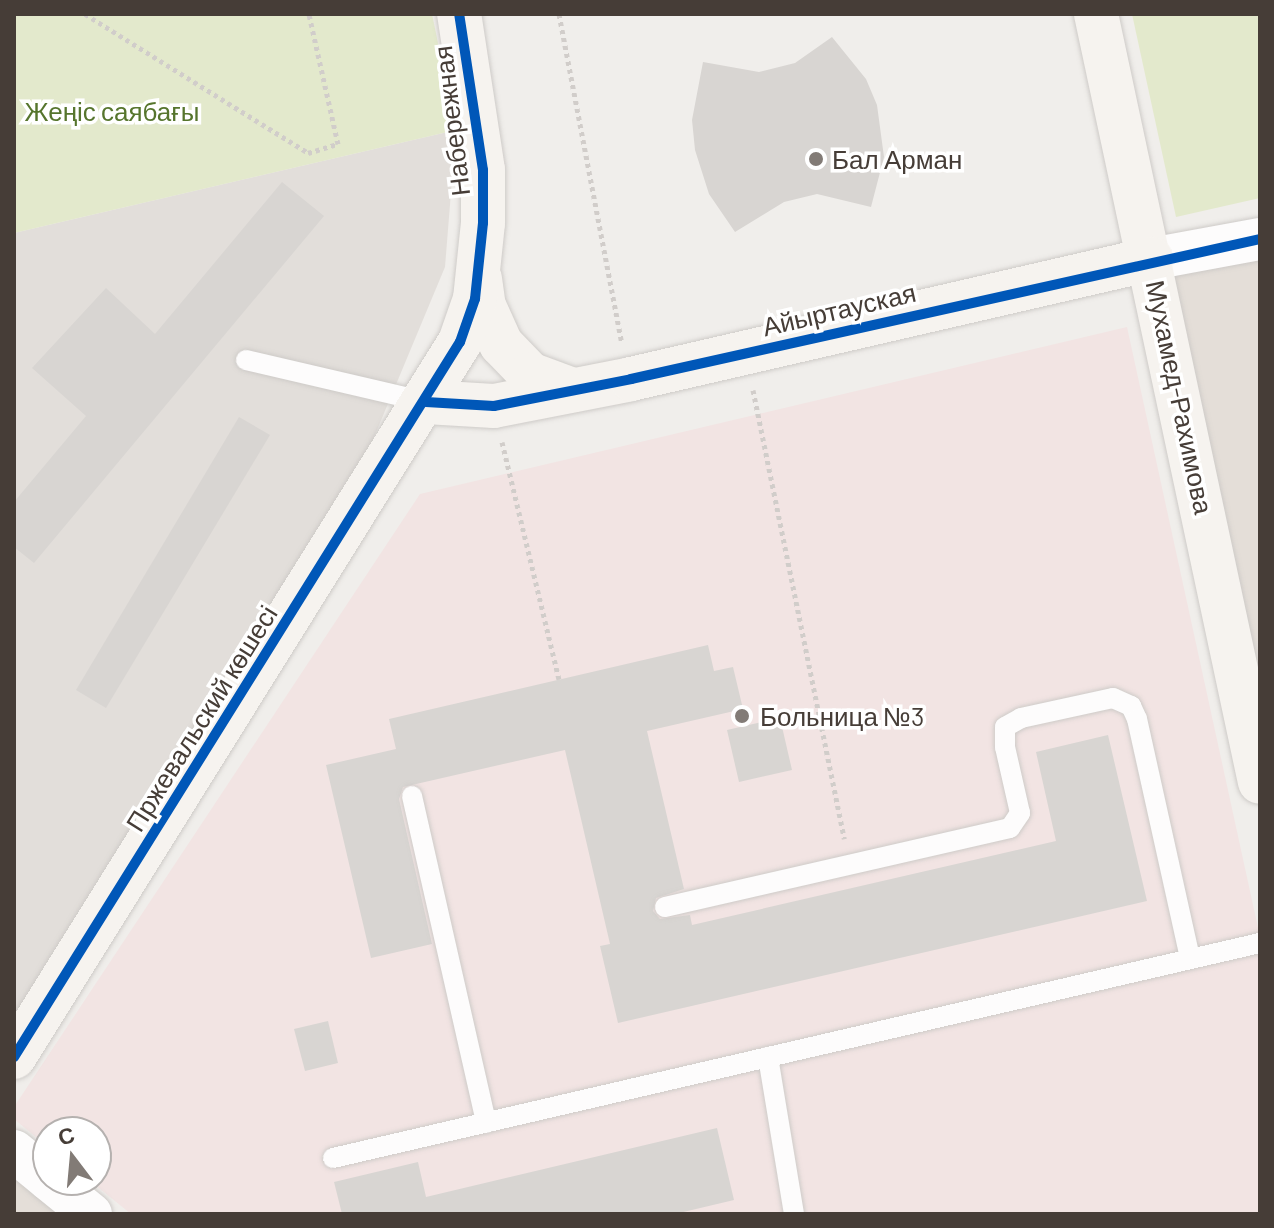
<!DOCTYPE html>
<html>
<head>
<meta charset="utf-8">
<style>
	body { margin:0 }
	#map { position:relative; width:1274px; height:1228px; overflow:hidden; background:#f0eeeb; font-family:Barlow,sans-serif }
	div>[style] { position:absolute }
	.residential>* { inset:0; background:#e4ded8 }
	.industrial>* { inset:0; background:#e2deda }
	.medical>* { inset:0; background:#f2e4e3 }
	.green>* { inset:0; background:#e3e9cc }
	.building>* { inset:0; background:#d8d5d2 }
	.path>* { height:5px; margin-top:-2.5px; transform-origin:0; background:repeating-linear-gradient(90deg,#d1cdca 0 4px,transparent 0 8px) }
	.roads { filter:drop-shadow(0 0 2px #cecbc8) drop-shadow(0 0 2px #cecbc8) }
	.lane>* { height:20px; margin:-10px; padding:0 10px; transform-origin:10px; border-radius:10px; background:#fdfcfc }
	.street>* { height:42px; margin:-21px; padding:0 21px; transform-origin:21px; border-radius:21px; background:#fdfcfc }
	.secondary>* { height:44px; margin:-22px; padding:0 22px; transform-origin:22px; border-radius:22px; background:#f6f3ef }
	.cycleway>* { height:10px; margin:-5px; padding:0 5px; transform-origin:5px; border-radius:5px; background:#0057b8 }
	.dots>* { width:22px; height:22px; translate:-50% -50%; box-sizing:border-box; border:4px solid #fff; border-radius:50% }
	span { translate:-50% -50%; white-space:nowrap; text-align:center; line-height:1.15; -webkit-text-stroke:7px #fff; paint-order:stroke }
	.park-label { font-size:26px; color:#56752d }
	.street-label { font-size:26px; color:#463d37 }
	.poi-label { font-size:26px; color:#463d37 }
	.left { translate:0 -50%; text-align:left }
	.frame { position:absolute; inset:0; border:16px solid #463d37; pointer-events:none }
	.north { position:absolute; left:32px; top:1116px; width:80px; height:80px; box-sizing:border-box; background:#fff; border:2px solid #b5b1af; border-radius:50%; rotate:344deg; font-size:22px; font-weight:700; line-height:32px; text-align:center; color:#463d37 }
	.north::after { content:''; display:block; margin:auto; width:28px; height:36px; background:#827b76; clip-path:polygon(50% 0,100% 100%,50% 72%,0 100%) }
</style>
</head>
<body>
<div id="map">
	<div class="residential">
		<i style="clip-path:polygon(1260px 246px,1260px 721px,1151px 259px)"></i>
		<i style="clip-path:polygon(14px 1172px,67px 1214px,14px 1214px)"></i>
	</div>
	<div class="industrial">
		<i style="clip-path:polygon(456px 130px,445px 267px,362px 466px,14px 1019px,14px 233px)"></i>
	</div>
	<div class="medical">
		<i style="clip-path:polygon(1127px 327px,1260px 937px,1260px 1214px,131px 1214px,89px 1180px,96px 1180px,96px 1132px,48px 1132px,48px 1147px,14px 1119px,14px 1107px,420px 494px)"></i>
	</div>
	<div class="green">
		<i style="clip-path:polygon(14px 14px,432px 14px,456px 130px,14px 233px)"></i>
		<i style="clip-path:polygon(1132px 14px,1260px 14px,1260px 198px,1176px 217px)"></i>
	</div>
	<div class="building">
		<i style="clip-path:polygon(832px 37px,866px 79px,877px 105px,884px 157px,871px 207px,817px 194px,784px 202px,735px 232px,709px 194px,695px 150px,692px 120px,703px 62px,759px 72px,795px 63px)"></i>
		<i style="clip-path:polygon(282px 182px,324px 216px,34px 563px,14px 547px,14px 502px,86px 416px,32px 368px,106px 288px,155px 334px)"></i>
		<i style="clip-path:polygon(239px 417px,270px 435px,106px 708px,76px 690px)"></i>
		<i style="clip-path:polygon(708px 645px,714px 671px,733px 667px,743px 709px,647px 731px,684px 889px,656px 898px,653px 911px,660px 919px,690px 915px,692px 925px,1056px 841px,1036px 752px,1108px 735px,1147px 901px,618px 1023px,600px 946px,610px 944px,565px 750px,403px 787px,399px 799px,432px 944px,371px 958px,326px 765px,396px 749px,389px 719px)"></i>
		<i style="clip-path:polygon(780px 718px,792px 770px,739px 782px,727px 730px)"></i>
		<i style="clip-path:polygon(328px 1021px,338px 1063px,305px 1071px,294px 1029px)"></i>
		<i style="clip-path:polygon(717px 1128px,734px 1200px,675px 1214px,342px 1214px,334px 1182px,418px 1162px,426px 1197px)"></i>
	</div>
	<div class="path">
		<i style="left:85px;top:14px;width:263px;rotate:31.9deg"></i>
		<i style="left:308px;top:153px;width:31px;rotate:-17deg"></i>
		<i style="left:338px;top:144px;width:133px;rotate:-102.6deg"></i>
		<i style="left:559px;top:14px;width:335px;rotate:79.2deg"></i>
		<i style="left:753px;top:390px;width:458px;rotate:78.5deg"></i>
		<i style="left:502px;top:442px;width:244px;rotate:76.5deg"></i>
	</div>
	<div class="roads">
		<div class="lane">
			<i style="left:246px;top:360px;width:185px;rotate:13.1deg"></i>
			<i style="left:412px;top:796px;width:335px;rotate:77.2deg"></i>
			<i style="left:665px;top:907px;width:354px;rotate:-12.9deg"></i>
			<i style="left:1010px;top:828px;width:18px;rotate:-56deg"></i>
			<i style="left:1020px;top:813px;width:68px;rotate:-102.8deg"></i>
			<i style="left:1005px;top:747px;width:20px;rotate:-90deg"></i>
			<i style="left:1005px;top:727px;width:18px;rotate:-29deg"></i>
			<i style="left:1021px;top:718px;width:94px;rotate:-12.3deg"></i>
			<i style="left:1113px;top:698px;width:20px;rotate:24deg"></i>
			<i style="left:1131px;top:706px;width:14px;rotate:65deg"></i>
			<i style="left:1137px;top:719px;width:245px;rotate:77.5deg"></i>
			<i style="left:768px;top:1057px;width:159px;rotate:80.6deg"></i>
			<i style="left:333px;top:1158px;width:952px;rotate:-13.06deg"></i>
		</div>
		<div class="street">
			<i style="left:1151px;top:259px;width:111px;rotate:-10.4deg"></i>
			<i style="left:14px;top:1151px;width:44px;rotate:39.5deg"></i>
			<i style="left:49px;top:1180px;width:54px;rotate:39deg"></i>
		</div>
		<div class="secondary">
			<i style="left:1096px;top:14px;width:785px;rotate:77.95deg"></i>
			<i style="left:480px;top:279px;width:27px;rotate:82deg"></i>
			<i style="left:484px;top:306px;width:42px;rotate:65.9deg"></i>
			<i style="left:501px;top:344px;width:42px;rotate:46deg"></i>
			<i style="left:530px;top:374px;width:46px;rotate:20.4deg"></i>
			<i style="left:426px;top:402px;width:68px;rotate:3.4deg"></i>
			<i style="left:494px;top:406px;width:140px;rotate:-11.1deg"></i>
			<i style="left:631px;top:379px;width:534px;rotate:-12.99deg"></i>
			<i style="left:14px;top:1057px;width:843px;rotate:-58.05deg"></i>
			<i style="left:460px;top:342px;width:46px;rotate:-70.8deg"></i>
			<i style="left:475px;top:299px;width:76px;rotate:-84deg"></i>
			<i style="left:483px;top:223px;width:53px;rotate:-90deg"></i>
			<i style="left:483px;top:170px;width:158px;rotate:-98.7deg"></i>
		</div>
	</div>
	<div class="cycleway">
		<i style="left:426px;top:402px;width:68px;rotate:3.4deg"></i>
		<i style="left:494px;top:406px;width:140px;rotate:-11.1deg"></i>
		<i style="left:631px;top:379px;width:644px;rotate:-12.55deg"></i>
		<i style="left:14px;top:1057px;width:843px;rotate:-58.05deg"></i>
		<i style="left:460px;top:342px;width:46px;rotate:-70.8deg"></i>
		<i style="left:475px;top:299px;width:76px;rotate:-84deg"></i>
		<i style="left:483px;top:223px;width:53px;rotate:-90deg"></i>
		<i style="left:483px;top:170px;width:158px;rotate:-98.7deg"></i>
	</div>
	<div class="dots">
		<i style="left:816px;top:159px;background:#827b76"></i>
		<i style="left:742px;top:716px;background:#827b76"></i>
	</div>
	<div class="park-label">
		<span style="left:112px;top:111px">Жеңіс саябағы</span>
	</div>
	<div class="street-label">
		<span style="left:451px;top:121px;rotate:-97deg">Набережная</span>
		<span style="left:839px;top:309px;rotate:-13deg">Айыртауская</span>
		<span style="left:1180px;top:397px;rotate:78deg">Мухамед-Рахимова</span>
		<span style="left:201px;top:718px;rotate:-58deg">Пржевальский көшесі</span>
	</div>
	<div class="poi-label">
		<span class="left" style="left:832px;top:159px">Бал Арман</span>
		<span class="left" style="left:760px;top:716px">Больница №3</span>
	</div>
	<div class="frame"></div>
	<div class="north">С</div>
</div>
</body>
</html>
